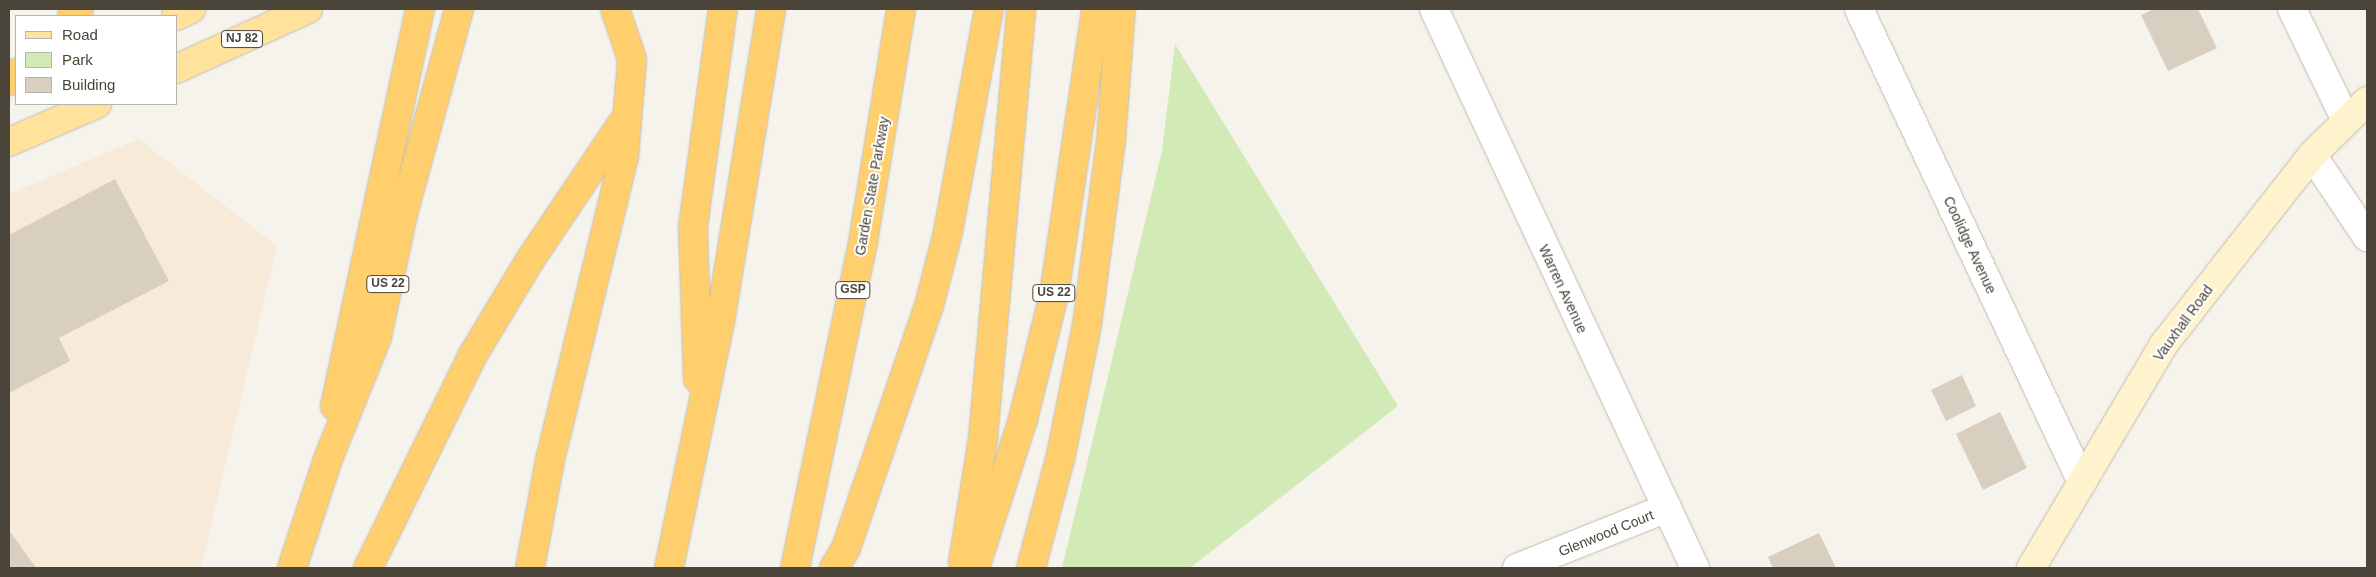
<!DOCTYPE html>
<html>
<head>
<meta charset="utf-8">
<style>
	body { margin:0 }
	#map { position:relative; width:2376px; height:577px; overflow:hidden; background:#f6f3ec; font-family:Helvetica,sans-serif }
	div>[style] { position:absolute }
	.commercial>* { inset:0; background:#f7ead8 }
	.green>* { inset:0; background:#d2eab5 }
	.building>* { inset:0; background:#d8cfc1 }
	.roads { filter:drop-shadow(0 0 1px #c2bbae) drop-shadow(0 0 1px #c2bbae) }
	.street>* { height:28px; margin:-14px; padding:0 14px; transform-origin:14px; border-radius:14px; background:#fff }
	.secondary>* { height:28px; margin:-14px; padding:0 14px; transform-origin:14px; border-radius:14px; background:#fff3cd }
	.primary>* { height:28px; margin:-14px; padding:0 14px; transform-origin:14px; border-radius:14px; background:#ffe39c }
	.highway>* { height:28px; margin:-14px; padding:0 14px; transform-origin:14px; border-radius:14px; background:#ffcf6e }
	span { translate:-50% -50%; white-space:nowrap; text-align:center; line-height:1.15; -webkit-text-stroke:4px #fff; paint-order:stroke }
	.shield-label span { padding:1px 4px; background:#fff; border:1px solid; border-radius:4px; -webkit-text-stroke-width:0 }
	.shield-label { font-size:12px; color:#4b4439; font-weight:700 }
	.street-label { font-size:14px; color:#4b4439 }
	.frame { position:absolute; inset:0; border:10px solid #4b4439; pointer-events:none }
	.legend { position:absolute; left:15px; top:15px; width:162px; height:90px; box-sizing:border-box; background:#fff; border:1px solid #b7b4b0; margin:0; padding:6px 9px; list-style:none; font-size:15px; color:#4b4439 }
	.legend li { display:flex; align-items:center; gap:10px; height:25px }
	.legend b { width:25px; border:1px solid #b7b4b0 }
</style>
</head>
<body>
<div id="map">
	<div class="commercial">
		<i style="clip-path:polygon(139px 139px,277px 246px,201px 568px,9px 568px,9px 194px)"></i>
	</div>
	<div class="green">
		<i style="clip-path:polygon(1175px 44px,1398px 406px,1190px 568px,1062px 568px,1162px 151px)"></i>
	</div>
	<div class="building">
		<i style="clip-path:polygon(2154px 9px,2198px 9px,2217px 48px,2168px 71px,2141px 15px)"></i>
		<i style="clip-path:polygon(115px 179px,169px 281px,59px 338px,70px 361px,9px 393px,9px 235px)"></i>
		<i style="clip-path:polygon(1962px 375px,1976px 406px,1946px 421px,1931px 390px)"></i>
		<i style="clip-path:polygon(2000px 412px,2027px 468px,1983px 490px,1956px 434px)"></i>
		<i style="clip-path:polygon(9px 530px,36px 568px,9px 568px)"></i>
		<i style="clip-path:polygon(1819px 533px,1836px 568px,1773px 568px,1768px 557px)"></i>
	</div>
	<div class="roads">
		<div class="street">
			<i style="left:1434px;top:9px;width:617px;rotate:64.97deg"></i>
			<i style="left:1859px;top:9px;width:523px;rotate:64.76deg"></i>
			<i style="left:2292px;top:9px;width:123px;rotate:64.1deg"></i>
			<i style="left:2312px;top:155px;width:99px;rotate:56.1deg"></i>
			<i style="left:1517px;top:568px;width:162px;rotate:-21.8deg"></i>
		</div>
		<div class="secondary">
			<i style="left:2031px;top:568px;width:261px;rotate:-59.3deg"></i>
			<i style="left:2164px;top:344px;width:240px;rotate:-51.9deg"></i>
			<i style="left:2312px;top:155px;width:77px;rotate:-44.5deg"></i>
		</div>
		<div class="primary">
			<i style="left:176px;top:16px;width:17px;rotate:-25deg"></i>
			<i style="left:176px;top:69px;width:145px;rotate:-24.4deg"></i>
			<i style="left:9px;top:142px;width:96px;rotate:-23.4deg"></i>
		</div>
		<div class="highway">
			<i style="left:72px;top:16px;width:10px;rotate:-45deg"></i>
			<i style="left:9px;top:81px;width:11px;rotate:-49deg"></i>
			<i style="left:698px;top:379px;width:152px;rotate:-91.9deg"></i>
			<i style="left:693px;top:227px;width:220px;rotate:-82.2deg"></i>
			<i style="left:335px;top:406px;width:406px;rotate:-77.9deg"></i>
			<i style="left:963px;top:562px;width:126px;rotate:-80.8deg"></i>
			<i style="left:983px;top:438px;width:431px;rotate:-84.9deg"></i>
			<i style="left:292px;top:568px;width:115px;rotate:-71.7deg"></i>
			<i style="left:328px;top:459px;width:131px;rotate:-68.1deg"></i>
			<i style="left:377px;top:337px;width:126px;rotate:-78.1deg"></i>
			<i style="left:403px;top:214px;width:213px;rotate:-74.7deg"></i>
			<i style="left:368px;top:568px;width:240px;rotate:-63.8deg"></i>
			<i style="left:474px;top:353px;width:109px;rotate:-58.9deg"></i>
			<i style="left:530px;top:260px;width:166px;rotate:-56deg"></i>
			<i style="left:530px;top:568px;width:110px;rotate:-79.5deg"></i>
			<i style="left:550px;top:460px;width:312px;rotate:-76.3deg"></i>
			<i style="left:624px;top:157px;width:98px;rotate:-85.3deg"></i>
			<i style="left:632px;top:59px;width:53px;rotate:-108.8deg"></i>
			<i style="left:669px;top:568px;width:257px;rotate:-78.3deg"></i>
			<i style="left:721px;top:316px;width:311px;rotate:-80.7deg"></i>
			<i style="left:795px;top:568px;width:333px;rotate:-78.2deg"></i>
			<i style="left:863px;top:242px;width:236px;rotate:-80.7deg"></i>
			<i style="left:834px;top:568px;width:23px;rotate:-59deg"></i>
			<i style="left:846px;top:548px;width:256px;rotate:-71.1deg"></i>
			<i style="left:929px;top:306px;width:76px;rotate:-75.6deg"></i>
			<i style="left:948px;top:232px;width:227px;rotate:-79.6deg"></i>
			<i style="left:975px;top:568px;width:157px;rotate:-72.1deg"></i>
			<i style="left:1023px;top:419px;width:128px;rotate:-76deg"></i>
			<i style="left:1054px;top:295px;width:289px;rotate:-81.6deg"></i>
			<i style="left:1031px;top:568px;width:117px;rotate:-75.1deg"></i>
			<i style="left:1061px;top:455px;width:133px;rotate:-78.7deg"></i>
			<i style="left:1087px;top:325px;width:186px;rotate:-82.6deg"></i>
			<i style="left:1111px;top:141px;width:132px;rotate:-85.7deg"></i>
		</div>
	</div>
	<div class="shield-label">
		<span style="left:242px;top:39px">NJ 82</span>
		<span style="left:388px;top:284px">US 22</span>
		<span style="left:853px;top:290px">GSP</span>
		<span style="left:1054px;top:293px">US 22</span>
	</div>
	<div class="street-label">
		<span style="left:872px;top:186px;rotate:-80deg">Garden State Parkway</span>
		<span style="left:1970px;top:245px;rotate:65deg">Coolidge Avenue</span>
		<span style="left:1563px;top:289px;rotate:65deg">Warren Avenue</span>
		<span style="left:2183px;top:323px;rotate:-54deg">Vauxhall Road</span>
		<span style="left:1606px;top:533px;rotate:-22deg">Glenwood Court</span>
	</div>
	<div class="frame"></div>
	<ul class="legend">
	<li><b style="height:6px;background:#ffe39c"></b>Road</li>
	<li><b style="height:14px;background:#d2eab5"></b>Park</li>
	<li><b style="height:14px;background:#d8cfc1"></b>Building</li>
	</ul>
</div>
</body>
</html>
